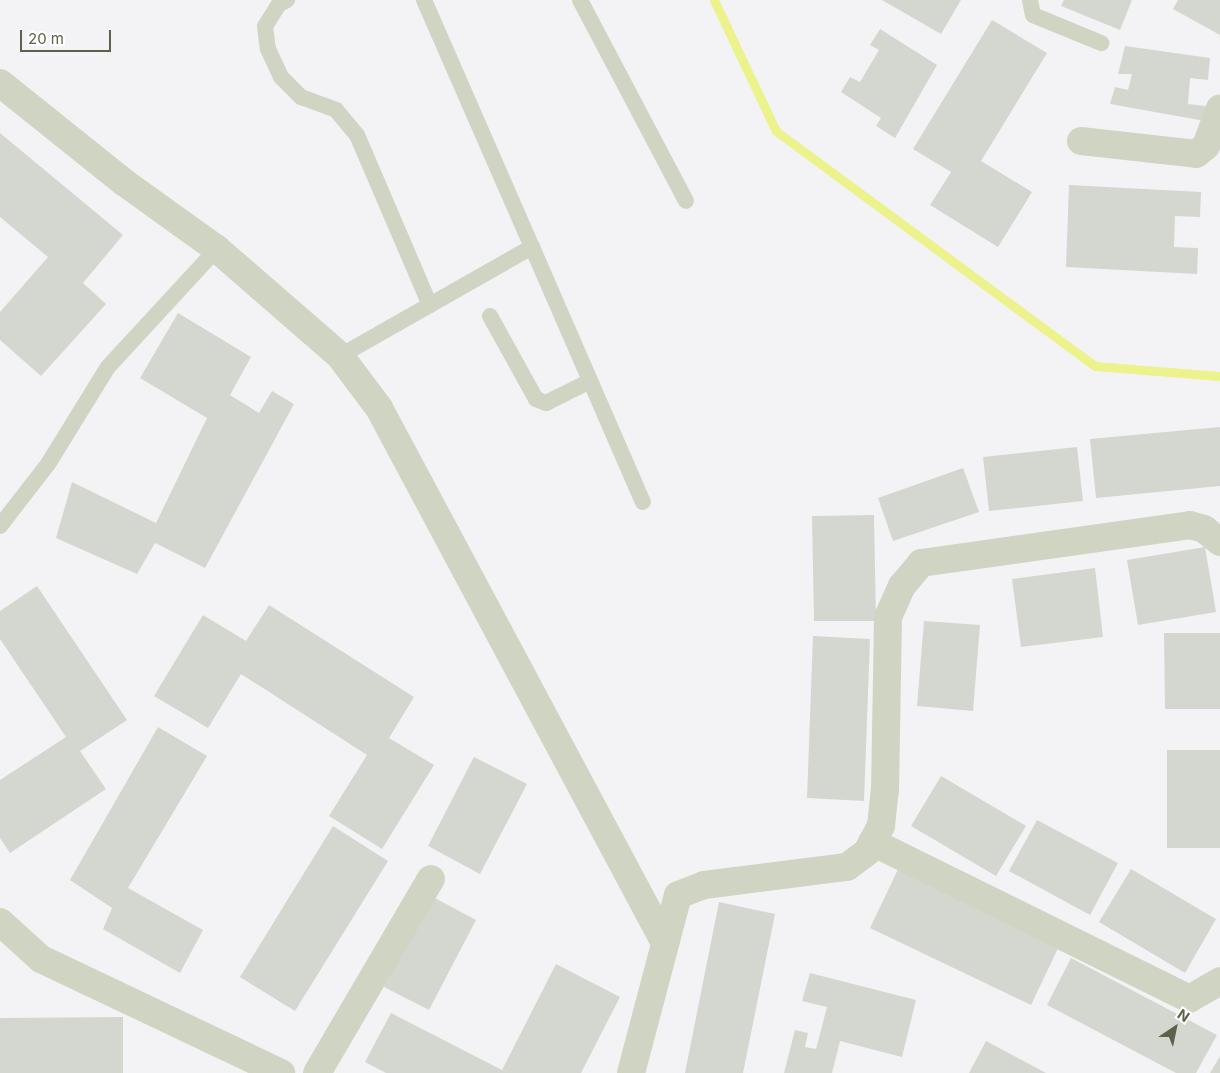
<!DOCTYPE html>
<html>
<head>
<meta charset="utf-8">
<style>
	body { margin:0 }
	#map { position:relative; width:1220px; height:1073px; overflow:hidden; background:#f3f3f5; font-family:Inter,sans-serif }
	div>[style] { position:absolute }
	.stream>* { height:9px; margin:-4.5px; padding:0 4.5px; transform-origin:4.5px; border-radius:4.5px; background:#ecf28c }
	.building>* { inset:0; background:#d4d7cf }
	.lane>* { height:16px; margin:-8px; padding:0 8px; transform-origin:8px; border-radius:8px; background:#d0d5c3 }
	.street>* { height:28px; margin:-14px; padding:0 14px; transform-origin:14px; border-radius:14px; background:#d0d5c3 }
	span { translate:-50% -50%; white-space:nowrap; text-align:center; line-height:1.15; -webkit-text-stroke:4px #fff; paint-order:stroke }
	.north { position:absolute; left:1150px; top:1003px; width:50px; height:50px; -webkit-text-stroke:4px #fff; paint-order:stroke; rotate:34deg; font-size:14px; font-weight:700; line-height:20px; text-align:center; color:#5a6249 }
	.north::after { content:''; display:block; margin:auto; width:18px; height:22px; background:#5a6249; clip-path:polygon(50% 0,100% 100%,50% 72%,0 100%) }
	.scale { position:absolute; left:20px; top:30px; width:91px; height:22px; box-sizing:border-box; border:2px solid #5a6249; border-top:0; padding-left:6px; font-size:15px; line-height:18px; white-space:nowrap; color:#5a6249; -webkit-text-stroke:4px #fff; paint-order:stroke }
</style>
</head>
<body>
<div id="map">
	<div class="stream">
		<i style="left:714px;top:0;width:145px;rotate:64.7deg"></i>
		<i style="left:776px;top:131px;width:396px;rotate:36.4deg"></i>
		<i style="left:1095px;top:366px;width:125px;rotate:4.6deg"></i>
	</div>
	<div class="building">
		<i style="clip-path:polygon(882px 0,961px 0,941px 34px)"></i>
		<i style="clip-path:polygon(1064px 0,1132px 0,1120px 30px,1061px 6px)"></i>
		<i style="clip-path:polygon(1178px 0,1220px 0,1220px 35px,1173px 9px)"></i>
		<i style="clip-path:polygon(992px 20px,1047px 53px,981px 161px,1032px 192px,998px 247px,930px 205px,951px 172px,913px 149px)"></i>
		<i style="clip-path:polygon(880px 29px,937px 65px,895px 138px,876px 126px,881px 118px,841px 92px,850px 77px,860px 82px,879px 50px,870px 45px)"></i>
		<i style="clip-path:polygon(1125px 46px,1210px 58px,1208px 80px,1190px 78px,1188px 104px,1206px 106px,1205px 121px,1110px 104px,1115px 87px,1128px 90px,1132px 74px,1118px 74px)"></i>
		<i style="clip-path:polygon(0 133px,123px 235px,83px 283px,106px 304px,41px 376px,0 340px,0 312px,48px 257px,0 217px)"></i>
		<i style="clip-path:polygon(1069px 185px,1201px 192px,1200px 217px,1175px 216px,1174px 247px,1198px 248px,1197px 274px,1066px 267px)"></i>
		<i style="clip-path:polygon(178px 313px,251px 357px,230px 395px,259px 413px,272px 391px,294px 404px,205px 568px,155px 543px,137px 574px,56px 538px,72px 482px,156px 523px,207px 418px,140px 378px)"></i>
		<i style="clip-path:polygon(1220px 427px,1220px 486px,1096px 498px,1090px 439px)"></i>
		<i style="clip-path:polygon(1077px 447px,1083px 501px,989px 511px,983px 457px)"></i>
		<i style="clip-path:polygon(963px 468px,979px 512px,893px 541px,878px 498px)"></i>
		<i style="clip-path:polygon(874px 515px,876px 621px,814px 621px,812px 516px)"></i>
		<i style="clip-path:polygon(1205px 547px,1216px 612px,1138px 625px,1127px 560px)"></i>
		<i style="clip-path:polygon(1095px 568px,1103px 637px,1021px 647px,1012px 579px)"></i>
		<i style="clip-path:polygon(37px 586px,127px 720px,80px 751px,106px 789px,10px 853px,0 838px,0 780px,66px 737px,0 639px,0 611px)"></i>
		<i style="clip-path:polygon(269px 605px,414px 697px,389px 738px,434px 765px,382px 849px,329px 816px,367px 755px,241px 674px,208px 728px,154px 696px,203px 615px,246px 641px)"></i>
		<i style="clip-path:polygon(924px 621px,980px 625px,973px 711px,917px 706px)"></i>
		<i style="clip-path:polygon(1164px 633px,1220px 633px,1220px 709px,1165px 709px)"></i>
		<i style="clip-path:polygon(813px 636px,870px 639px,864px 801px,807px 798px)"></i>
		<i style="clip-path:polygon(158px 727px,207px 756px,128px 888px,203px 930px,180px 973px,103px 929px,112px 908px,70px 880px)"></i>
		<i style="clip-path:polygon(1167px 750px,1220px 750px,1220px 848px,1167px 848px)"></i>
		<i style="clip-path:polygon(474px 757px,527px 784px,480px 874px,428px 846px)"></i>
		<i style="clip-path:polygon(941px 776px,1026px 826px,996px 876px,911px 826px)"></i>
		<i style="clip-path:polygon(1037px 820px,1118px 863px,1090px 915px,1009px 871px)"></i>
		<i style="clip-path:polygon(333px 826px,388px 861px,295px 1011px,240px 977px)"></i>
		<i style="clip-path:polygon(901px 863px,1062px 940px,1031px 1005px,870px 928px)"></i>
		<i style="clip-path:polygon(1131px 869px,1216px 919px,1185px 973px,1099px 922px)"></i>
		<i style="clip-path:polygon(431px 896px,476px 920px,429px 1010px,384px 987px)"></i>
		<i style="clip-path:polygon(719px 902px,775px 914px,743px 1073px,685px 1073px)"></i>
		<i style="clip-path:polygon(1071px 958px,1217px 1035px,1196px 1073px,1176px 1073px,1047px 1005px)"></i>
		<i style="clip-path:polygon(556px 964px,620px 997px,581px 1073px,386px 1073px,365px 1062px,391px 1013px,502px 1070px)"></i>
		<i style="clip-path:polygon(810px 973px,916px 1000px,902px 1057px,840px 1041px,832px 1073px,784px 1073px,795px 1030px,808px 1033px,805px 1047px,816px 1049px,827px 1007px,802px 1001px)"></i>
		<i style="clip-path:polygon(123px 1017px,123px 1073px,0 1073px,0 1018px)"></i>
		<i style="clip-path:polygon(986px 1041px,1046px 1073px,969px 1073px)"></i>
		<i style="clip-path:polygon(1220px 1056px,1220px 1073px,1210px 1073px)"></i>
	</div>
	<div class="lane">
		<i style="left:287px;top:0;width:9px;rotate:153deg"></i>
		<i style="left:279px;top:4px;width:26px;rotate:122deg"></i>
		<i style="left:265px;top:26px;width:23px;rotate:83deg"></i>
		<i style="left:268px;top:49px;width:31px;rotate:65deg"></i>
		<i style="left:281px;top:77px;width:28px;rotate:45deg"></i>
		<i style="left:301px;top:97px;width:37px;rotate:20deg"></i>
		<i style="left:336px;top:110px;width:33px;rotate:50deg"></i>
		<i style="left:357px;top:135px;width:185px;rotate:66.8deg"></i>
		<i style="left:424px;top:0;width:270px;rotate:66.4deg"></i>
		<i style="left:580px;top:0;width:227px;rotate:62.2deg"></i>
		<i style="left:1030px;top:0;width:15px;rotate:79deg"></i>
		<i style="left:1033px;top:15px;width:74px;rotate:22.4deg"></i>
		<i style="left:490px;top:316px;width:95px;rotate:61deg"></i>
		<i style="left:536px;top:399px;width:11px;rotate:22deg"></i>
		<i style="left:546px;top:403px;width:49px;rotate:-26.6deg"></i>
		<i style="left:340px;top:356px;width:221px;rotate:-29.6deg"></i>
		<i style="left:532px;top:247px;width:278px;rotate:66.5deg"></i>
		<i style="left:0;top:526px;width:78px;rotate:-52.3deg"></i>
		<i style="left:48px;top:464px;width:114px;rotate:-58.3deg"></i>
		<i style="left:108px;top:367px;width:161px;rotate:-47.3deg"></i>
	</div>
	<div class="street">
		<i style="left:0;top:83px;width:160px;rotate:38.7deg"></i>
		<i style="left:125px;top:183px;width:113px;rotate:35.7deg"></i>
		<i style="left:217px;top:249px;width:163px;rotate:41deg"></i>
		<i style="left:340px;top:356px;width:65px;rotate:53.1deg"></i>
		<i style="left:379px;top:408px;width:607px;rotate:61.87deg"></i>
		<i style="left:1081px;top:141px;width:116px;rotate:6.4deg"></i>
		<i style="left:1196px;top:154px;width:13px;rotate:-39deg"></i>
		<i style="left:1206px;top:146px;width:40px;rotate:-69.8deg"></i>
		<i style="left:872px;top:842px;width:354px;rotate:26.3deg"></i>
		<i style="left:1189px;top:999px;width:36px;rotate:-30deg"></i>
		<i style="left:0;top:922px;width:55px;rotate:42.1deg"></i>
		<i style="left:41px;top:959px;width:266px;rotate:25.4deg"></i>
		<i style="left:317px;top:1073px;width:225px;rotate:-59.6deg"></i>
		<i style="left:631px;top:1073px;width:184px;rotate:-75.2deg"></i>
		<i style="left:678px;top:895px;width:28px;rotate:-21deg"></i>
		<i style="left:704px;top:885px;width:144px;rotate:-7.2deg"></i>
		<i style="left:847px;top:867px;width:25px;rotate:-37deg"></i>
		<i style="left:867px;top:852px;width:30px;rotate:-62deg"></i>
		<i style="left:881px;top:826px;width:36px;rotate:-84deg"></i>
		<i style="left:885px;top:790px;width:173px;rotate:-89deg"></i>
		<i style="left:888px;top:617px;width:34px;rotate:-66deg"></i>
		<i style="left:902px;top:586px;width:30px;rotate:-50deg"></i>
		<i style="left:921px;top:563px;width:272px;rotate:-8deg"></i>
		<i style="left:1190px;top:525px;width:15px;rotate:16deg"></i>
		<i style="left:1204px;top:529px;width:21px;rotate:39deg"></i>
	</div>
	<div class="north">N</div>
	<div class="scale">20 m</div>
</div>
</body>
</html>
